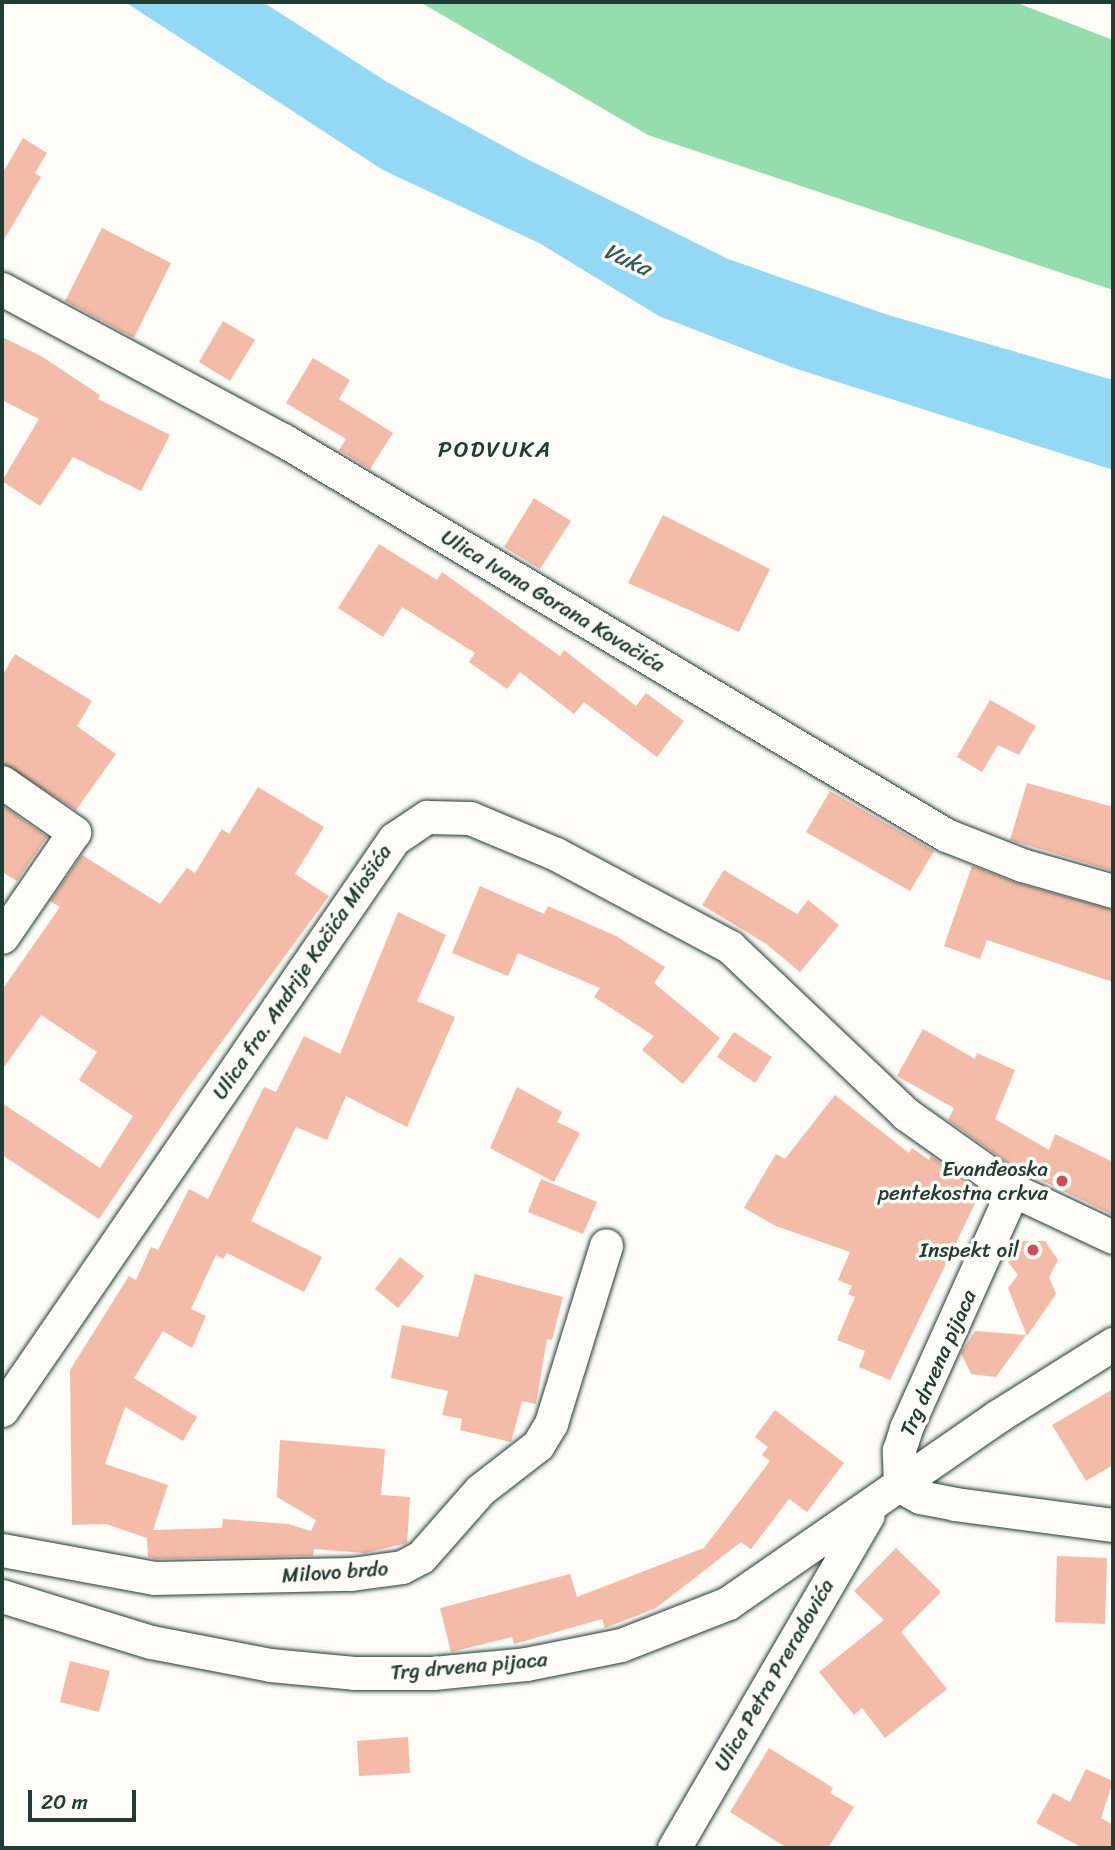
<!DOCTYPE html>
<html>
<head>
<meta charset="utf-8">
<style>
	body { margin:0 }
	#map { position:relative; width:1115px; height:1850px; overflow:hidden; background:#fdfcf7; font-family:Sriracha,sans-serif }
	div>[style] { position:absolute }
	.green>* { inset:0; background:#94ddac }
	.water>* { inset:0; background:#93d9f5 }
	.building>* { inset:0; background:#f3bba8 }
	.roads { filter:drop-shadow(0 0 2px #1f3d34) drop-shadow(0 0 2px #1f3d34) }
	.minor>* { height:33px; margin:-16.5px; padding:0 16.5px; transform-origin:16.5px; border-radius:16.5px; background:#fdfcf7 }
	.dots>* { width:19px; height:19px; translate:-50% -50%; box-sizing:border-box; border:4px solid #fdfcf7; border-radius:50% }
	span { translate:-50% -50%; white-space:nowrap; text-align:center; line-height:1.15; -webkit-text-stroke:7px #fdfcf7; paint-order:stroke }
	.street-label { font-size:21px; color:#1f3d34 }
	.poi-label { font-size:21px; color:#1f3d34 }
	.right { translate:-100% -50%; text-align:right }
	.water-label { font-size:23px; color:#365c5b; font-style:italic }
	.neighbourhood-label { font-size:23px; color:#1f3d34; letter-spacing:2px }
	.frame { position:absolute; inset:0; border:4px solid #1f3d34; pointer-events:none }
	.scale { position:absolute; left:28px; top:1790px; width:108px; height:32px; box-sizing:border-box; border:4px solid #1f3d34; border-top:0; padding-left:9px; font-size:21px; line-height:24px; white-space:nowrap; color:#1f3d34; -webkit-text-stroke:5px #fdfcf7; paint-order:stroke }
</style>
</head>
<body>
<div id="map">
	<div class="green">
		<i style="clip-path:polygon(420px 2px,1015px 2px,1113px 40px,1113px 290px,648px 135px)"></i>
	</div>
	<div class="water">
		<i style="clip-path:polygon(125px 2px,263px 2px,387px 82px,523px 157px,728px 259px,888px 315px,1113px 380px,1113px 470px,794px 368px,659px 316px,539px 243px,383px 170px)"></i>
	</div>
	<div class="building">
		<i style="clip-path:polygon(23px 138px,47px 153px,35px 173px,41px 177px,2px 243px,2px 174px)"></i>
		<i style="clip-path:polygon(102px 228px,171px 263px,134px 338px,65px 301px)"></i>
		<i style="clip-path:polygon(223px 321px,255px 340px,230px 381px,199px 362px)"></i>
		<i style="clip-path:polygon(2px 337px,41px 356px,100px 395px,98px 399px,170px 435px,141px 491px,73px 457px,40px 506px,2px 481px,39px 419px,2px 400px)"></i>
		<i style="clip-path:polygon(313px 358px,350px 380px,339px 399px,393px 433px,370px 469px,339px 450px,346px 439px,286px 403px)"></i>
		<i style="clip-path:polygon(534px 498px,571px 521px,540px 569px,504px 547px)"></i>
		<i style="clip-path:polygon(663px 515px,770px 569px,739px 632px,628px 583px)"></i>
		<i style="clip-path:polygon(379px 544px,437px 580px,442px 572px,560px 656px,564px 650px,636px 706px,646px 693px,684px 721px,657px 757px,584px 702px,574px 714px,520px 672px,507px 689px,469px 662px,475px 653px,402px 607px,383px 637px,338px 608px)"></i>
		<i style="clip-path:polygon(15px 654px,92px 701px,77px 726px,116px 754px,76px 810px,2px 763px,2px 676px)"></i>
		<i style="clip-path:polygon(990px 700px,1036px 726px,1019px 755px,998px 745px,982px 772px,957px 757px)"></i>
		<i style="clip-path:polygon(1027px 783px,1113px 807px,1113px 871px,1010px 840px)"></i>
		<i style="clip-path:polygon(258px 787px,324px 827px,295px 874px,329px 896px,184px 1093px,99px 1219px,2px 1155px,2px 1103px,100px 1168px,133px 1116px,79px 1080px,97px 1052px,41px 1015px,2px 1070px,2px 990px,60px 907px,50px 901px,82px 855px,160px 904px,187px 868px,195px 873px,222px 829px,229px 834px)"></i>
		<i style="clip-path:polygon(830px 791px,934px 851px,910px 891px,806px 832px)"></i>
		<i style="clip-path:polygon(2px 805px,47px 837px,17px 881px,2px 872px)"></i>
		<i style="clip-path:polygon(972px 866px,1017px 883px,1113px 910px,1113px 982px,987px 940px,980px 959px,944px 946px)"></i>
		<i style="clip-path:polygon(724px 870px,797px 914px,808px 900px,839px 925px,800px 972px,765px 943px,702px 905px)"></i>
		<i style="clip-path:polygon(480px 886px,544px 914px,548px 906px,616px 936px,665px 967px,654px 983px,720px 1038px,683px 1084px,642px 1050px,654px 1036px,594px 997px,600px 988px,518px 953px,508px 976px,452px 953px)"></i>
		<i style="clip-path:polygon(398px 912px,446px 935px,417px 1001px,455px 1017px,407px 1127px,346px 1096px,327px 1140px,296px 1127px,251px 1221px,322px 1257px,304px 1292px,227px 1253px,223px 1259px,216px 1255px,191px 1309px,206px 1316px,192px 1348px,163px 1331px,134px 1378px,197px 1417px,183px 1441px,125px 1407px,105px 1464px,168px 1485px,153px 1530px,222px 1528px,223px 1519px,288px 1524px,311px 1531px,316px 1520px,277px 1497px,280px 1440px,385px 1449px,381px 1495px,410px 1497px,407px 1543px,365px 1553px,314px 1549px,313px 1556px,156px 1559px,148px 1557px,147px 1538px,106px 1524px,72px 1525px,70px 1370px,129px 1276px,136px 1280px,151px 1247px,158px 1250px,189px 1189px,208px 1199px,264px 1087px,276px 1092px,304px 1036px,340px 1054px)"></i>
		<i style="clip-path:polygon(923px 1029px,975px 1059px,977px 1053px,1015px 1070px,995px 1119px,1049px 1150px,1055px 1134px,1113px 1162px,1113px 1215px,1012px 1166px,948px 1120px,954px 1108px,897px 1076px)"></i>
		<i style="clip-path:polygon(734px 1032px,772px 1057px,755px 1083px,717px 1057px)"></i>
		<i style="clip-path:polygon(517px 1087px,562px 1112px,557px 1122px,580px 1133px,554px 1182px,490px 1148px)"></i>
		<i style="clip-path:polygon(835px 1095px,909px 1153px,912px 1148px,929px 1160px,931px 1156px,981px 1191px,890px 1380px,859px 1367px,865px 1351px,837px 1340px,855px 1297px,848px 1294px,852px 1286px,838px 1280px,850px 1252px,776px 1226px,744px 1208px,776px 1154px,785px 1159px)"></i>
		<i style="clip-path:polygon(541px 1179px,597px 1202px,583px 1234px,528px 1212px)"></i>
		<i style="clip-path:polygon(1019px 1241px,1045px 1241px,1058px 1260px,1049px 1277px,1056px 1294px,1027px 1336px,1008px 1288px,1018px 1275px,1008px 1262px)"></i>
		<i style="clip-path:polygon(400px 1257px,424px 1276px,398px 1308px,375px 1289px)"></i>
		<i style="clip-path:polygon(475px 1274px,563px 1297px,552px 1340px,547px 1339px,536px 1404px,522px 1401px,511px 1442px,460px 1430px,462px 1419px,442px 1415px,448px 1391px,391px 1378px,402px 1325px,458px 1337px)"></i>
		<i style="clip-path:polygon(975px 1331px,1026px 1335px,996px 1377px,971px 1374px,961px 1353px)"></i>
		<i style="clip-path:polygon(1113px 1389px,1113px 1465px,1086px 1481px,1052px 1425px)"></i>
		<i style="clip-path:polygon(775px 1410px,844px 1463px,807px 1512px,789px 1499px,751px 1549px,741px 1542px,656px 1608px,605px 1628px,602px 1619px,514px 1644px,512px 1637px,451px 1652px,440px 1608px,570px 1574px,577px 1597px,704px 1548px,770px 1461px,762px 1455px,768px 1447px,755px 1437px)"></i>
		<i style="clip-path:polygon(896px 1548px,941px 1592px,901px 1632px,947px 1689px,885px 1738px,862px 1708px,854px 1715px,819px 1672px,884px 1620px,854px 1591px)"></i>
		<i style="clip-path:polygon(1057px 1556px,1107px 1558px,1105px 1624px,1055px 1622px)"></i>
		<i style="clip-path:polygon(70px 1661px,110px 1671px,99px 1712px,60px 1702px)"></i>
		<i style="clip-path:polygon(408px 1737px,410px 1773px,359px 1776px,357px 1741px)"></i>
		<i style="clip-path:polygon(769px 1748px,833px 1788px,830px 1793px,854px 1807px,828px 1848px,787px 1848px,730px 1812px)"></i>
		<i style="clip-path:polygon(1086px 1769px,1113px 1781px,1101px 1818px,1113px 1825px,1113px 1848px,1083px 1848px,1036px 1823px,1053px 1793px,1070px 1802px)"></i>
	</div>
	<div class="roads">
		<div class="minor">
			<i style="left:2px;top:289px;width:319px;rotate:28.3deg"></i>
			<i style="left:283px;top:440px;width:772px;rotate:30.79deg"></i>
			<i style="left:946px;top:835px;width:82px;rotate:21.5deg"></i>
			<i style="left:1022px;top:865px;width:95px;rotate:15.9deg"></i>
			<i style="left:2px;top:782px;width:88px;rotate:34.8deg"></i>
			<i style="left:74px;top:832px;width:127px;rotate:124.4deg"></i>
			<i style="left:2px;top:1410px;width:693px;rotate:-55.53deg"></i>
			<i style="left:394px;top:839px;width:40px;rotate:-34deg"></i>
			<i style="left:427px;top:817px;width:43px;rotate:1.3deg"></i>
			<i style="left:470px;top:818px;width:93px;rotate:22.7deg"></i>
			<i style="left:556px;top:854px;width:197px;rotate:28.1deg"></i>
			<i style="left:730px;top:947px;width:243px;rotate:43.5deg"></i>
			<i style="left:906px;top:1114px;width:131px;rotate:35.4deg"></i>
			<i style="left:1013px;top:1190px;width:110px;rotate:25.2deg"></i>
			<i style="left:900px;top:1486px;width:36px;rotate:-92deg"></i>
			<i style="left:899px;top:1450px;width:23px;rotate:-72deg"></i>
			<i style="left:906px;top:1428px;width:261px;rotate:-65.8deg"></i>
			<i style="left:900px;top:1486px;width:23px;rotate:29deg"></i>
			<i style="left:920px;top:1497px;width:36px;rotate:11deg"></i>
			<i style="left:955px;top:1504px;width:159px;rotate:7.6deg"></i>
			<i style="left:2px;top:1550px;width:155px;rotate:10.4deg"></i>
			<i style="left:154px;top:1578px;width:197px;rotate:-1.2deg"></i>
			<i style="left:351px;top:1574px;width:51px;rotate:-7.8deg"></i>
			<i style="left:402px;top:1567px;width:21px;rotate:-28deg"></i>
			<i style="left:421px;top:1557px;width:89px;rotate:-48.6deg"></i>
			<i style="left:480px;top:1490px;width:73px;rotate:-37.8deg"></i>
			<i style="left:538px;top:1445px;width:26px;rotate:-59deg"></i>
			<i style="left:551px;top:1423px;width:186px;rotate:-72.8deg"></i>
			<i style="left:2px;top:1596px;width:156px;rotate:17.2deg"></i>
			<i style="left:151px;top:1642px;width:121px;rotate:10.9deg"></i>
			<i style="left:270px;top:1665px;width:84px;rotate:5.4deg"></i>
			<i style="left:354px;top:1673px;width:79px"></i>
			<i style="left:433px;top:1673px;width:93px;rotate:-5.5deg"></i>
			<i style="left:526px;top:1664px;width:97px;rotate:-11.3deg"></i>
			<i style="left:621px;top:1645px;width:115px;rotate:-21.4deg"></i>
			<i style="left:728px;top:1603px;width:328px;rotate:-34.7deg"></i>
			<i style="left:998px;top:1416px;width:136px;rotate:-32.1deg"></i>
			<i style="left:674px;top:1848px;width:385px;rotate:-59.8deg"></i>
		</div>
	</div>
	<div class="dots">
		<i style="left:1062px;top:1181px;background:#d1495b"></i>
		<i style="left:1033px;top:1250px;background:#d1495b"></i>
	</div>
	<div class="street-label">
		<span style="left:553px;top:601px;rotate:31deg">Ulica Ivana Gorana Kovačića</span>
		<span style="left:302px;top:972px;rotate:-56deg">Ulica fra. Andrije Kačića Miošića</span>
		<span style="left:938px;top:1363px;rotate:-66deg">Trg drvena pijaca</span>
		<span style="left:335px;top:1572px;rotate:-4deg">Milovo brdo</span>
		<span style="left:469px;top:1666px;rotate:-5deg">Trg drvena pijaca</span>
		<span style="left:774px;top:1675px;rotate:-60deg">Ulica Petra Preradovića</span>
	</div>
	<div class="poi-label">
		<span class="right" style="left:1048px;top:1181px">Evanđeoska<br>pentekostna crkva</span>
		<span class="right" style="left:1019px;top:1250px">Inspekt oil</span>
	</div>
	<div class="water-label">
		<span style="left:627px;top:260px;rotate:25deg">Vuka</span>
	</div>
	<div class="neighbourhood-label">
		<span style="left:495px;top:450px">PODVUKA</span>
	</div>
	<div class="frame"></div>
	<div class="scale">20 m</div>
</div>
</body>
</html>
